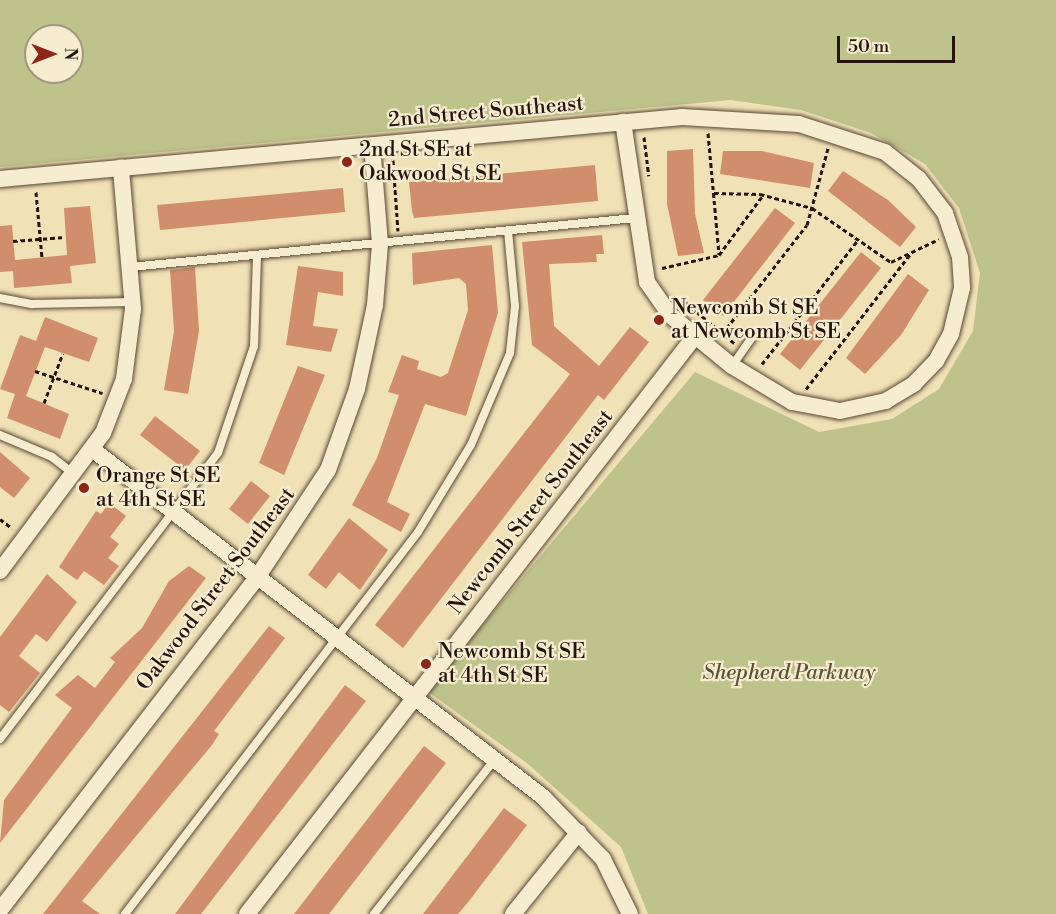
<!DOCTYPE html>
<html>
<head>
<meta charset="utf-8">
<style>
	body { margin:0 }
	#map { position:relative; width:1056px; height:914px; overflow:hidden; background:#f1e1b6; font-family:"Libre Bodoni",serif }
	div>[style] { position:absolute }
	.green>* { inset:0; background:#bec28b }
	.building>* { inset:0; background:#d08e6c }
	.path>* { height:3px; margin-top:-1.5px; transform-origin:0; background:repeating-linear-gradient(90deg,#26140b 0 4.5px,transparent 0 7.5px) }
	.roads { filter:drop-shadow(0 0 2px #594736) drop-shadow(0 0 2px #594736) }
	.lane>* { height:8px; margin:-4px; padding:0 4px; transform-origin:4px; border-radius:4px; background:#f6ecd0 }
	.street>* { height:16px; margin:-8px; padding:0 8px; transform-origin:8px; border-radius:8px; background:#f6ecd0 }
	.dots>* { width:16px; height:16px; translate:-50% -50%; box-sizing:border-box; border:3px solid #f6ecd0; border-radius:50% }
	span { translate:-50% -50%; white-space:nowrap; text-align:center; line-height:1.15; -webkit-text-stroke:4.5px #f6ecd0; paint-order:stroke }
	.street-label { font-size:21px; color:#26140b }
	.poi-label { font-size:21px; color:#26140b }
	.left { translate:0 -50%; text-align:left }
	.park-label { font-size:21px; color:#5b5138; font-style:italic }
	.north { position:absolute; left:24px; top:24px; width:60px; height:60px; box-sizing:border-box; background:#f6ecd0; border:2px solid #a39681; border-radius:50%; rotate:90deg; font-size:16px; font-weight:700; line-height:24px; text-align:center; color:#26140b }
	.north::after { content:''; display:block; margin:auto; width:21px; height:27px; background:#8f2418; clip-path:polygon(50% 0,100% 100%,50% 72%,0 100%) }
	.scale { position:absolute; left:837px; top:36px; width:118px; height:27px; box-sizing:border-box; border:3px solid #26140b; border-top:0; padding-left:8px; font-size:18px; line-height:21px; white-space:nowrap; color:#26140b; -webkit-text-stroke:4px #f6ecd0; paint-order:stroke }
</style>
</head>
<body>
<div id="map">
	<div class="green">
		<i style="clip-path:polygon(evenodd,0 0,1056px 0,1056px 914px,648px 914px,621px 847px,528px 764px,427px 691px,695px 372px,819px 432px,892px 419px,939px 389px,973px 331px,980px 273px,959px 208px,925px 164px,871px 133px,801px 110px,731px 100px,0 167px,0 0,36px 36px,72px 36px,72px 72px,36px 72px,36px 36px)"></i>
	</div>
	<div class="building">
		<i style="clip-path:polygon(693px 149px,695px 214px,704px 253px,678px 256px,667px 204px,667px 151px)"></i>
		<i style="clip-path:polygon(723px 151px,762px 151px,814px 163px,810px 188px,720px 174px)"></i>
		<i style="clip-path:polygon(595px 165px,598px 201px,414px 218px,412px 211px,409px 182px)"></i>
		<i style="clip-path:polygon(843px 171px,888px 200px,916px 227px,900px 247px,828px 191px)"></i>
		<i style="clip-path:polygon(343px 188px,345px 212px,160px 230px,157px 205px)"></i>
		<i style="clip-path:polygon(90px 206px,96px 263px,70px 266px,72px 283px,14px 288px,13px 271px,0 272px,0 226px,12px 225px,15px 260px,67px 255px,64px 208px)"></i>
		<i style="clip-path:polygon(775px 208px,795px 223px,723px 316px,703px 300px)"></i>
		<i style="clip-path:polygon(602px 235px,604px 254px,596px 254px,597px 262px,549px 264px,554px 326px,599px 366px,630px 327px,649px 342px,604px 400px,598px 395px,403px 648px,375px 625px,570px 374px,532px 345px,522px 242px)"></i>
		<i style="clip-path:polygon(492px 245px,498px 313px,466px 416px,425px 404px,387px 502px,410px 514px,401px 532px,352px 505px,377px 458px,399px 395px,388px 392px,402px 355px,419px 361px,417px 369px,441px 377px,448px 373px,468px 310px,466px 284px,459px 278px,413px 285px,412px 253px)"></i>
		<i style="clip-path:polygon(861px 252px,881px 268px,800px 370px,780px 354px)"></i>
		<i style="clip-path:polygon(298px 266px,343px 272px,343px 296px,318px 292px,313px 326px,338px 329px,331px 352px,286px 345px)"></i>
		<i style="clip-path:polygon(195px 267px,199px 331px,188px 394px,164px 390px,174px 331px,170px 270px)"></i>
		<i style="clip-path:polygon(908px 274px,929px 290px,901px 335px,865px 374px,846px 358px)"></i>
		<i style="clip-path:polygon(45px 317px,98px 338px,89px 362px,45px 347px,26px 396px,69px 414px,60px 439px,7px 418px,15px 394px,0 389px,20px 335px,36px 341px)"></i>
		<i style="clip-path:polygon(298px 366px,325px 375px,284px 475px,259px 463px)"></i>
		<i style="clip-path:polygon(155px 416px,200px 451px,185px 470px,140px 435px)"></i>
		<i style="clip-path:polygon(0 452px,30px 478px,14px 498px,0 487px)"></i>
		<i style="clip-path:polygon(251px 481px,270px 496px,248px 524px,229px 509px)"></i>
		<i style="clip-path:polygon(109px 503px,126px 516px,110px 537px,119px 544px,108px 558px,119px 566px,104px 585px,84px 571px,77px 580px,59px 567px,96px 511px,101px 514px)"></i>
		<i style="clip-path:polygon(349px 518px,388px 550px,360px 590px,339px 572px,326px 589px,308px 575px)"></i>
		<i style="clip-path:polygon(189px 566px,206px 578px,0 843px,4px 800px,72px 708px,55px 695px,78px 675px,95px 688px,115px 662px,110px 658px,142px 628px,169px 581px)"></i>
		<i style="clip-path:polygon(47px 574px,77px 602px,47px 642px,36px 634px,19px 656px,40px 673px,9px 712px,0 705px,0 637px)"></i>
		<i style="clip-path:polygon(269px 626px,285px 638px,214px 731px,219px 734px,212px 745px,82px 901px,100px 914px,43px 914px)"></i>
		<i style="clip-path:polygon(345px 685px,366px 701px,201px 914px,175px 914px)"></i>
		<i style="clip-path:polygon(424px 746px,446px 763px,387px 839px,329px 914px,294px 914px)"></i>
		<i style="clip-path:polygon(504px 808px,527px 825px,469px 901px,458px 914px,423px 914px)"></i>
	</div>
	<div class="path">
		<i style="left:708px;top:133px;width:122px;rotate:84.8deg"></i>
		<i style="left:644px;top:137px;width:39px;rotate:83deg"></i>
		<i style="left:393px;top:160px;width:71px;rotate:86deg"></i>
		<i style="left:36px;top:192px;width:66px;rotate:84.8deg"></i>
		<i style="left:714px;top:193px;width:46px;rotate:1.2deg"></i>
		<i style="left:760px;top:194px;width:54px;rotate:15.1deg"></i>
		<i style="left:812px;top:208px;width:96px;rotate:34.4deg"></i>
		<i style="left:891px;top:262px;width:53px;rotate:-25.6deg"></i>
		<i style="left:13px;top:241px;width:52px;rotate:-4.4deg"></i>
		<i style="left:662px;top:268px;width:58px;rotate:-12.8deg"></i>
		<i style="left:719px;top:255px;width:74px;rotate:-53.7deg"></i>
		<i style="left:679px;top:297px;width:72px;rotate:39.9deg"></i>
		<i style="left:722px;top:334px;width:138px;rotate:-52.1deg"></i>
		<i style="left:807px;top:225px;width:80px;rotate:-74.7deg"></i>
		<i style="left:762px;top:364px;width:157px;rotate:-52.3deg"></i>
		<i style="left:35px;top:371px;width:71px;rotate:18.2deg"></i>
		<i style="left:806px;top:389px;width:173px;rotate:-52.3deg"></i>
		<i style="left:44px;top:403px;width:53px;rotate:-69.2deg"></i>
		<i style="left:0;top:519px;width:15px;rotate:37deg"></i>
	</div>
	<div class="roads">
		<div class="lane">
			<i style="left:130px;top:267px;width:507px;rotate:-5.54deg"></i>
			<i style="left:0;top:298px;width:33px;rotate:11deg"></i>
			<i style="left:32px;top:304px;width:101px;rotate:-1.1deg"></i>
			<i style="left:732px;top:366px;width:37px;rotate:-55deg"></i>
			<i style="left:0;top:435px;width:56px;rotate:22.9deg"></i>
			<i style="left:52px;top:457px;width:28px;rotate:38deg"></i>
			<i style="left:0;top:739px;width:360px;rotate:-52.7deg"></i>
			<i style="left:218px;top:453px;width:113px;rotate:-71.4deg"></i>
			<i style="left:254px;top:346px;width:91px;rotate:-88.1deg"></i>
			<i style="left:125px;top:914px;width:481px;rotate:-52.5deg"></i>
			<i style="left:418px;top:532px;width:102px;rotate:-58.7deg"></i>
			<i style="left:471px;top:445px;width:100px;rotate:-67deg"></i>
			<i style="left:510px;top:353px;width:47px;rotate:-83.9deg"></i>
			<i style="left:515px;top:306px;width:75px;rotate:-95.3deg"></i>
			<i style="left:374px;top:914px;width:197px;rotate:-52deg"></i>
		</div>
		<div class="street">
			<i style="left:0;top:179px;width:685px;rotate:-5.19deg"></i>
			<i style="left:682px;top:117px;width:117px;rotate:3.4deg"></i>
			<i style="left:799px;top:124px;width:90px;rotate:18deg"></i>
			<i style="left:885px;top:152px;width:43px;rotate:38.5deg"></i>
			<i style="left:919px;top:179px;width:43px;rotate:52.6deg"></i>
			<i style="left:945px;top:213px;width:46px;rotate:71.2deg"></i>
			<i style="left:960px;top:257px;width:31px;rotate:86deg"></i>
			<i style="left:962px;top:288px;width:47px;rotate:103.4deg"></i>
			<i style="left:951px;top:334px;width:31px;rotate:119deg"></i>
			<i style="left:936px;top:361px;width:32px;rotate:134deg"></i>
			<i style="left:914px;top:384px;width:33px;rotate:149deg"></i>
			<i style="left:886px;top:401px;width:47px;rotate:167.7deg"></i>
			<i style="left:840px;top:411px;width:49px;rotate:-169.4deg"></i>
			<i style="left:792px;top:402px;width:70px;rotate:-149deg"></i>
			<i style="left:732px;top:366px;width:80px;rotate:-140.6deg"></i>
			<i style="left:670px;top:315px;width:40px;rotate:-124.9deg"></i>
			<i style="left:647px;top:282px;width:162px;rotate:-98.5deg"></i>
			<i style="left:92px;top:449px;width:570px;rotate:37.65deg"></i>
			<i style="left:543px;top:797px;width:86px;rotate:45.9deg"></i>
			<i style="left:603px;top:859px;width:61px;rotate:63.9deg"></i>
			<i style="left:0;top:571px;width:172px;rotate:-53.3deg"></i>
			<i style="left:103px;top:433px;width:58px;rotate:-68.7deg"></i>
			<i style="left:124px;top:379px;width:71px;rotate:-82.7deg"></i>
			<i style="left:133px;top:309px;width:142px;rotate:-94.9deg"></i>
			<i style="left:0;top:910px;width:422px;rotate:-52.3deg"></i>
			<i style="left:258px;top:576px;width:127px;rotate:-56.6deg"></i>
			<i style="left:328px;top:470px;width:86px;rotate:-70.3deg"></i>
			<i style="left:357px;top:389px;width:86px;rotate:-77.9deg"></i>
			<i style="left:375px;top:305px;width:61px;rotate:-85.3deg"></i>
			<i style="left:380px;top:244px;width:99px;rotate:-94.6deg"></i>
			<i style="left:247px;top:914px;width:731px;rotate:-52.22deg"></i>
			<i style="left:513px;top:914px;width:105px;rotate:-51.2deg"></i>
		</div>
	</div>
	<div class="dots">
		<i style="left:347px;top:162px;background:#8f2418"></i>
		<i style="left:659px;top:320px;background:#8f2418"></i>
		<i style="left:84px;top:488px;background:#8f2418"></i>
		<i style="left:426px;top:664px;background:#8f2418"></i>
	</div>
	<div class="street-label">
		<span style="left:486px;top:112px;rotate:-5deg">2nd Street Southeast</span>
		<span style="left:531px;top:512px;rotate:-52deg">Newcomb Street Southeast</span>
		<span style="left:216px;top:589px;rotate:-53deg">Oakwood Street Southeast</span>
	</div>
	<div class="poi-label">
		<span class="left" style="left:359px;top:162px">2nd St SE at<br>Oakwood St SE</span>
		<span class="left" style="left:671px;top:320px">Newcomb St SE<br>at Newcomb St SE</span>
		<span class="left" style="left:96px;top:488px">Orange St SE<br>at 4th St SE</span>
		<span class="left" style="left:438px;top:664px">Newcomb St SE<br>at 4th St SE</span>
	</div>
	<div class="park-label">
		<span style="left:789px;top:673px">Shepherd Parkway</span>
	</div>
	<div class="north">N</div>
	<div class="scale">50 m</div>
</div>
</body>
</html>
